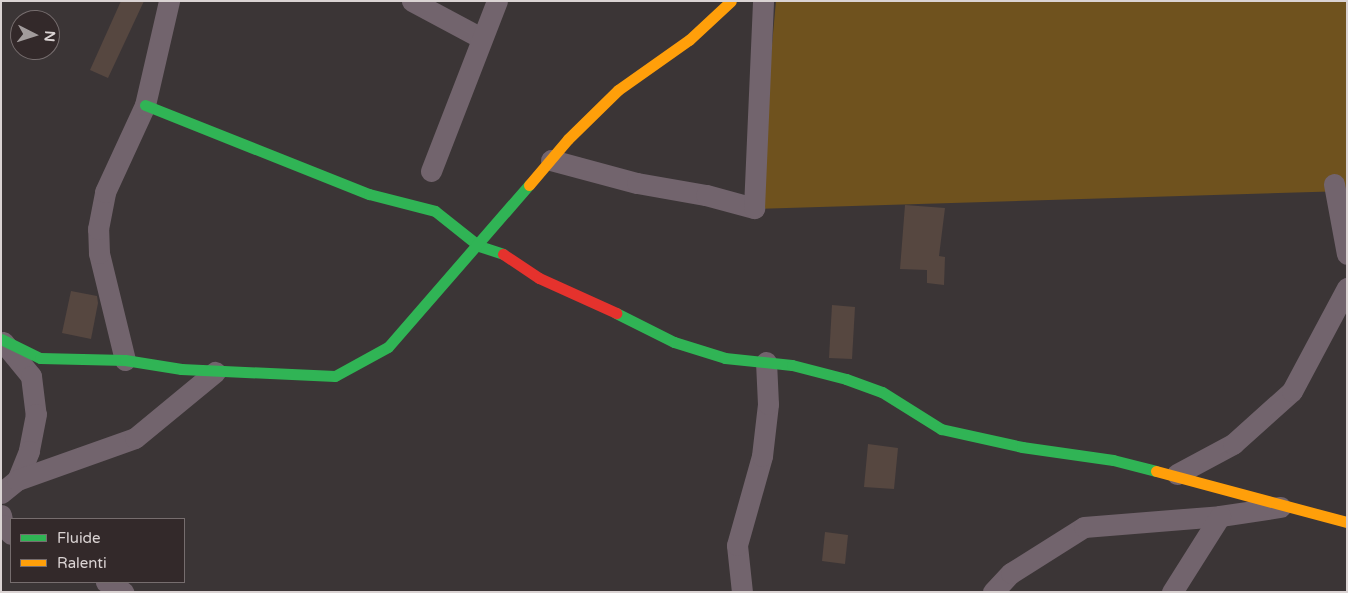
<!DOCTYPE html>
<html>
<head>
<meta charset="utf-8">
<style>
	body { margin:0 }
	#map { position:relative; width:1348px; height:593px; overflow:hidden; background:#3b3536; font-family:"Varela Round",sans-serif }
	div>[style] { position:absolute }
	.forest>* { inset:0; background:#6f521e }
	.building>* { inset:0; background:#564740 }
	.street>* { height:21px; margin:-10.5px; padding:0 10.5px; transform-origin:10.5px; border-radius:10.5px; background:#72646d }
	.fast>* { height:11px; margin:-5.5px; padding:0 5.5px; transform-origin:5.5px; border-radius:5.5px; background:#30b455 }
	.slow>* { height:11px; margin:-5.5px; padding:0 5.5px; transform-origin:5.5px; border-radius:5.5px; background:#ff9f0a }
	.jam>* { height:11px; margin:-5.5px; padding:0 5.5px; transform-origin:5.5px; border-radius:5.5px; background:#e5322d }
	span { translate:-50% -50%; white-space:nowrap; text-align:center; line-height:1.15; -webkit-text-stroke:4.5px #33292a; paint-order:stroke }
	.frame { position:absolute; inset:0; border:2px solid #dad3d3; pointer-events:none }
	.legend { position:absolute; left:10px; top:518px; width:175px; height:65px; box-sizing:border-box; background:#33292a; border:1px solid #766d6e; margin:0; padding:6px 9px; list-style:none; font-size:15px; color:#dad3d3 }
	.legend li { display:flex; align-items:center; gap:10px; height:25px }
	.legend b { width:25px; border:1px solid #766d6e }
	.north { position:absolute; left:10px; top:10px; width:50px; height:50px; box-sizing:border-box; background:#33292a; border:1px solid #766d6e; border-radius:50%; rotate:95deg; font-size:14px; font-weight:700; line-height:20px; text-align:center; color:#dad3d3 }
	.north::after { content:''; display:block; margin:auto; width:18px; height:22px; background:#a29c9c; clip-path:polygon(50% 0,100% 100%,50% 72%,0 100%) }
</style>
</head>
<body>
<div id="map">
	<div class="forest">
		<i style="clip-path:polygon(776px 1px,1347px 1px,1347px 191px,757px 209px)"></i>
	</div>
	<div class="building">
		<i style="clip-path:polygon(121px 1px,144px 1px,108px 78px,90px 70px)"></i>
		<i style="clip-path:polygon(905px 205px,945px 208px,939px 256px,945px 257px,944px 285px,927px 283px,927px 270px,900px 269px)"></i>
		<i style="clip-path:polygon(71px 291px,97px 296px,98px 303px,91px 339px,62px 333px)"></i>
		<i style="clip-path:polygon(832px 305px,855px 307px,852px 359px,829px 358px)"></i>
		<i style="clip-path:polygon(868px 444px,898px 448px,894px 489px,864px 487px)"></i>
		<i style="clip-path:polygon(825px 532px,848px 535px,845px 564px,822px 561px)"></i>
	</div>
	<div class="street">
		<i style="left:412px;top:1px;width:78px;rotate:28.2deg"></i>
		<i style="left:551px;top:160px;width:89px;rotate:15deg"></i>
		<i style="left:637px;top:183px;width:70px;rotate:9.9deg"></i>
		<i style="left:706px;top:195px;width:50px;rotate:15.2deg"></i>
		<i style="left:754px;top:208px;width:207px;rotate:-87.5deg"></i>
		<i style="left:431px;top:171px;width:182px;rotate:-68.8deg"></i>
		<i style="left:1334px;top:184px;width:71px;rotate:79.5deg"></i>
		<i style="left:3px;top:342px;width:44px;rotate:50.5deg"></i>
		<i style="left:31px;top:376px;width:38px;rotate:83deg"></i>
		<i style="left:36px;top:414px;width:38px;rotate:101deg"></i>
		<i style="left:29px;top:451px;width:31px;rotate:112deg"></i>
		<i style="left:125px;top:360px;width:110px;rotate:-103.7deg"></i>
		<i style="left:99px;top:253px;width:24px;rotate:-92deg"></i>
		<i style="left:98px;top:229px;width:38px;rotate:-79deg"></i>
		<i style="left:105px;top:192px;width:96px;rotate:-65.3deg"></i>
		<i style="left:145px;top:105px;width:107px;rotate:-77deg"></i>
		<i style="left:1177px;top:474px;width:64px;rotate:-28.2deg"></i>
		<i style="left:1233px;top:444px;width:79px;rotate:-41.9deg"></i>
		<i style="left:1292px;top:391px;width:117px;rotate:-61.9deg"></i>
		<i style="left:1px;top:493px;width:21px;rotate:-39deg"></i>
		<i style="left:17px;top:480px;width:125px;rotate:-19.6deg"></i>
		<i style="left:135px;top:438px;width:104px;rotate:-39.5deg"></i>
		<i style="left:1px;top:515px;width:10px;rotate:79deg"></i>
		<i style="left:3px;top:525px;width:12px;rotate:48deg"></i>
		<i style="left:106px;top:582px;width:20px;rotate:30deg"></i>
		<i style="left:742px;top:592px;width:47px;rotate:-96.1deg"></i>
		<i style="left:737px;top:545px;width:92px;rotate:-74.3deg"></i>
		<i style="left:762px;top:456px;width:52px;rotate:-83.4deg"></i>
		<i style="left:768px;top:404px;width:42px;rotate:-92.7deg"></i>
		<i style="left:993px;top:592px;width:26px;rotate:-47deg"></i>
		<i style="left:1011px;top:573px;width:86px;rotate:-32.2deg"></i>
		<i style="left:1084px;top:527px;width:136px;rotate:-4.6deg"></i>
		<i style="left:1220px;top:516px;width:61px;rotate:-8.5deg"></i>
		<i style="left:1172px;top:592px;width:90px;rotate:-57.7deg"></i>
	</div>
	<div class="fast">
		<i style="left:145px;top:105px;width:241px;rotate:21.7deg"></i>
		<i style="left:369px;top:194px;width:68px;rotate:14.4deg"></i>
		<i style="left:435px;top:211px;width:56px;rotate:38.5deg"></i>
		<i style="left:479px;top:246px;width:25px;rotate:18deg"></i>
		<i style="left:616px;top:313px;width:65px;rotate:26.6deg"></i>
		<i style="left:674px;top:342px;width:53px;rotate:17.4deg"></i>
		<i style="left:725px;top:358px;width:67px;rotate:6deg"></i>
		<i style="left:792px;top:365px;width:56px;rotate:14.5deg"></i>
		<i style="left:846px;top:379px;width:38px;rotate:20deg"></i>
		<i style="left:882px;top:392px;width:70px;rotate:32.1deg"></i>
		<i style="left:941px;top:429px;width:83px;rotate:12.5deg"></i>
		<i style="left:1022px;top:447px;width:92px;rotate:8.1deg"></i>
		<i style="left:1113px;top:460px;width:44px;rotate:14.3deg"></i>
		<i style="left:1px;top:339px;width:43px;rotate:26deg"></i>
		<i style="left:40px;top:358px;width:85px;rotate:1.3deg"></i>
		<i style="left:125px;top:360px;width:57px;rotate:9.1deg"></i>
		<i style="left:181px;top:369px;width:154px;rotate:2.6deg"></i>
		<i style="left:335px;top:376px;width:60px;rotate:-28.7deg"></i>
		<i style="left:388px;top:347px;width:215px;rotate:-49deg"></i>
	</div>
	<div class="slow">
		<i style="left:529px;top:185px;width:60px;rotate:-49.7deg"></i>
		<i style="left:568px;top:139px;width:70px;rotate:-44.4deg"></i>
		<i style="left:618px;top:90px;width:87px;rotate:-35.2deg"></i>
		<i style="left:689px;top:40px;width:57px;rotate:-42.9deg"></i>
		<i style="left:1156px;top:471px;width:198px;rotate:15deg"></i>
	</div>
	<div class="jam">
		<i style="left:503px;top:254px;width:43px;rotate:33.7deg"></i>
		<i style="left:539px;top:278px;width:85px;rotate:24.4deg"></i>
	</div>
	<div class="frame"></div>
	<ul class="legend">
	<li><b style="height:6px;background:#30b455"></b>Fluide</li>
	<li><b style="height:6px;background:#ff9f0a"></b>Ralenti</li>
	</ul>
	<div class="north">N</div>
</div>
</body>
</html>
